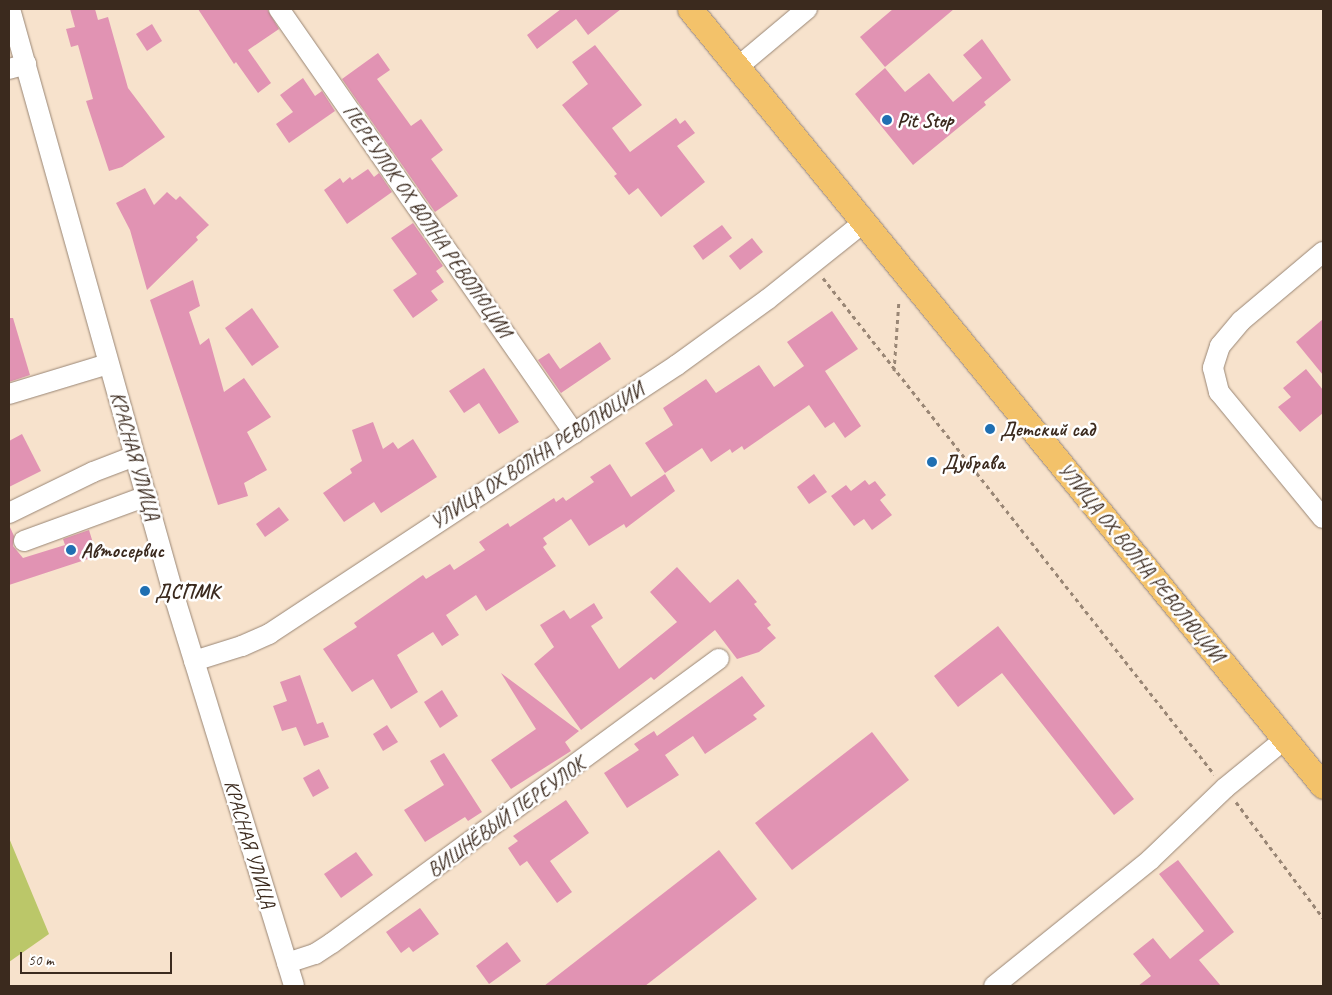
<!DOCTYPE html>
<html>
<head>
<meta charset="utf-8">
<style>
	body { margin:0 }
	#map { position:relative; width:1332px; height:995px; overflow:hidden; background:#f7e2cc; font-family:Caveat,sans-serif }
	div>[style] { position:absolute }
	.green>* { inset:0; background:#bbc769 }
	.building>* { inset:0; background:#e193b3 }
	.path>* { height:3px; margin-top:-1.5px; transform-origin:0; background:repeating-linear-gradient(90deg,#998675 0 4px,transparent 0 8px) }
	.roads { filter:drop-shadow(0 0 1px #998675) drop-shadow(0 0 1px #998675) }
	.minor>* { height:20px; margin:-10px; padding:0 10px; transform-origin:10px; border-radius:10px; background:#fff }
	.major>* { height:25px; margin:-12.5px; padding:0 12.5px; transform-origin:12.5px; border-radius:12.5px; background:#f3c26a }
	.dots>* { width:14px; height:14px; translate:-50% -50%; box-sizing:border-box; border:2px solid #fff; border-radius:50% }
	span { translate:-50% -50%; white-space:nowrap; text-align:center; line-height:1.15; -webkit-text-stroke:5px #fff; paint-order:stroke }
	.poi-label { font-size:20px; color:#3b2a1e; font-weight:700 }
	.left { translate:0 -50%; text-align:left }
	.street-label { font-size:20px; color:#3b2a1e }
	.frame { position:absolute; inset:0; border:10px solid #3b2a1e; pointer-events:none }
	.scale { position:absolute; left:20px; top:952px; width:152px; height:22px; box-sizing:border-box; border:2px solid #3b2a1e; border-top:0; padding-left:6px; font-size:15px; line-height:18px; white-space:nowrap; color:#3b2a1e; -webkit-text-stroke:4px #fff; paint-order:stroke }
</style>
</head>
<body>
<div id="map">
	<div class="green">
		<i style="clip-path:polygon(9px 838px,49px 934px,9px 962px)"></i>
	</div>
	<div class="building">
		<i style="clip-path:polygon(70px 9px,95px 9px,98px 20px,108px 17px,128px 88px,165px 137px,122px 167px,109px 171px,86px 101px,93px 99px,78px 45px,71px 47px,66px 29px,75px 27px)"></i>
		<i style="clip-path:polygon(198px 9px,267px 9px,279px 29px,248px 50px,271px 83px,258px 93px,236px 62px,234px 64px)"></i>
		<i style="clip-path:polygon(561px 9px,621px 9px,588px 35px,576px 19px,537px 49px,527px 35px)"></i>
		<i style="clip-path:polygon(893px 9px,954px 9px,885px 67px,860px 37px)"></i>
		<i style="clip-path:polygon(152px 24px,162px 41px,147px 51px,136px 34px)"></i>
		<i style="clip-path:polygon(982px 39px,1011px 80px,984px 102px,986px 105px,913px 165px,855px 94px,885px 68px,905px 92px,929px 73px,953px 102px,982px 78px,963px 55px)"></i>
		<i style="clip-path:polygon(595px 45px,642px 105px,612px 128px,630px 152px,676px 118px,680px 124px,685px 120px,695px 133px,677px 146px,705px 182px,661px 217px,638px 188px,629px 195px,614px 176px,617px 174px,562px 105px,588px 84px,572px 62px)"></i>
		<i style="clip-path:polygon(378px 53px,390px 70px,377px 79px,411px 126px,421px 119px,443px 150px,431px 159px,458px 196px,435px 212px,342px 79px)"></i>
		<i style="clip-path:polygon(303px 78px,315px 96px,322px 91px,335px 111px,289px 143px,276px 124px,293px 112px,280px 95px)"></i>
		<i style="clip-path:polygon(368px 169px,374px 177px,379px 173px,392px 192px,347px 224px,324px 190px,340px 178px,343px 183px,350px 177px,352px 180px)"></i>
		<i style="clip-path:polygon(145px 188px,154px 205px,167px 192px,176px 200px,180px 196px,209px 225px,196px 237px,198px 240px,147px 290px,130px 230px,116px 203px)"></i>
		<i style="clip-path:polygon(413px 223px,443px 266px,436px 271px,444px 282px,431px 291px,438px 300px,413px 318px,393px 290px,417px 274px,391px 238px)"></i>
		<i style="clip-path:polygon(722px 225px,732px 238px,703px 260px,693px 246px)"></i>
		<i style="clip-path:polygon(752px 238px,763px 252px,740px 270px,729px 256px)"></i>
		<i style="clip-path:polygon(193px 280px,200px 306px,189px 312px,200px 345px,209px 338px,224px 392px,244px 378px,271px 417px,247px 432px,267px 470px,244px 483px,248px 496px,218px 505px,150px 300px)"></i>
		<i style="clip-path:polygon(252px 308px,279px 347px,252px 366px,225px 328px)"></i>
		<i style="clip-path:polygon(832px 311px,858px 349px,825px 371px,861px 426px,845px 438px,834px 422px,825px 428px,809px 405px,744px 450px,742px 446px,732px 453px,730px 449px,711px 462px,702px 448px,665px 473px,645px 443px,673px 425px,663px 408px,706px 379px,716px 393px,759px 365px,774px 387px,804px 366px,787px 342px)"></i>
		<i style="clip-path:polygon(9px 318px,13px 318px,30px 375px,9px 382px)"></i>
		<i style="clip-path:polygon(1323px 319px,1323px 375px,1296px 342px)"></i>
		<i style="clip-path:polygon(600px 342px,611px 359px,561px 393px,538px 360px,549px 353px,560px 369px)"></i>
		<i style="clip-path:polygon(484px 368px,519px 422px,499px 434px,479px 403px,464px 413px,449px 391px)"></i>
		<i style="clip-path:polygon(1306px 369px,1323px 390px,1323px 413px,1300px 432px,1278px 407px,1291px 397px,1283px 388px)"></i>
		<i style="clip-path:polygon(373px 422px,383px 449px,393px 442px,398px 449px,413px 439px,437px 477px,381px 513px,374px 502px,344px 522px,323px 493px,352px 473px,350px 469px,362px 461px,352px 430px)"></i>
		<i style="clip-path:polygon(22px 434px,41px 471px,9px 487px,9px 441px)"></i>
		<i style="clip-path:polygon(610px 464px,631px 497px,665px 474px,675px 491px,626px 528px,624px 524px,589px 546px,571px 519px,543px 538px,547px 544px,543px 547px,556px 566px,486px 611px,476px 595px,446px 615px,459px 635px,442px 646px,433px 632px,397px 655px,418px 692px,391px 709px,373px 679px,352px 692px,323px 649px,357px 627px,354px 623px,423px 575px,426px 579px,450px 564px,454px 570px,485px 550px,479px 542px,508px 523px,510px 527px,554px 498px,556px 502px,563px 497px,566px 501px,594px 482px,590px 477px)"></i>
		<i style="clip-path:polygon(814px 474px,827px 492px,809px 504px,797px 487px)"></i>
		<i style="clip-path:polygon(865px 480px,869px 485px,875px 481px,886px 495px,880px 500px,892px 515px,872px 530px,864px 519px,854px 526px,831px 496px,846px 485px,851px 491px)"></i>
		<i style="clip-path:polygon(279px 507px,289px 520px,265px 537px,256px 524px)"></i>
		<i style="clip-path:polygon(9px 525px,14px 536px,13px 546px,23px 558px,65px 545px,63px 539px,89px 530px,97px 556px,9px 585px)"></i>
		<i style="clip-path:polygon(677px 567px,710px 603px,738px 579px,757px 602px,754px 604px,771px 625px,767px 628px,776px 638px,759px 652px,737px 659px,715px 630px,654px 680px,651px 677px,581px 730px,534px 664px,554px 647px,540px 625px,564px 610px,570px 619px,594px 603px,603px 618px,591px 626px,619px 669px,677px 622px,650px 592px)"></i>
		<i style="clip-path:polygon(998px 626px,1134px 799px,1114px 815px,1002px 673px,958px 707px,934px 676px)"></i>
		<i style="clip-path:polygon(501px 673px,579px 731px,565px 742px,571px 751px,511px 789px,491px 760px,536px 729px)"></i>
		<i style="clip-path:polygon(300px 675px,317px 724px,323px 722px,329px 737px,304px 746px,296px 727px,282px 731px,273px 706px,287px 701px,280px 682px)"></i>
		<i style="clip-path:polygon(742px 676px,765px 706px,753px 715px,757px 719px,705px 754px,693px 736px,665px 755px,679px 775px,627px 808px,604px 773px,639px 750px,634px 744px,654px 731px,657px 736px)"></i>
		<i style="clip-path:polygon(442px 690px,458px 716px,440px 728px,424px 702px)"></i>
		<i style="clip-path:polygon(387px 725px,398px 742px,383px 751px,373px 734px)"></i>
		<i style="clip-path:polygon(872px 732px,909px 780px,792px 870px,755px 823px)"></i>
		<i style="clip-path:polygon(444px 753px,482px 812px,468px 821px,465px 817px,425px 842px,404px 810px,444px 785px,430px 761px)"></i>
		<i style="clip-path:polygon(319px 769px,329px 788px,313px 797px,303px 778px)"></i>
		<i style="clip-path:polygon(566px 800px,589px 833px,550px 861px,572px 892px,557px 903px,527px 861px,520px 866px,508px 848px,518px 841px,513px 836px)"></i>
		<i style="clip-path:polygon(719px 850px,757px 899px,645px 986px,544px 986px)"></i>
		<i style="clip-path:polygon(356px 852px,373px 875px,341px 898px,324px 874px)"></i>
		<i style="clip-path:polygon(1178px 860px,1234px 932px,1199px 960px,1221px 986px,1138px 986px,1151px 976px,1133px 954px,1153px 938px,1170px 959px,1204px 931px,1159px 874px)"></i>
		<i style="clip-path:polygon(420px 908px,439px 934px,413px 952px,409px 947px,401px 953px,386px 932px)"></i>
		<i style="clip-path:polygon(507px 942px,521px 961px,489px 984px,476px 966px)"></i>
	</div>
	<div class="path">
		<i style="left:823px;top:278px;width:632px;rotate:51.75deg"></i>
		<i style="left:894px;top:371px;width:71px;rotate:-86deg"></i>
		<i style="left:1236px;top:802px;width:145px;rotate:53.1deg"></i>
	</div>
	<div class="roads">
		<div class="minor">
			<i style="left:10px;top:9px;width:602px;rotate:74.39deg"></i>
			<i style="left:172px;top:589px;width:415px;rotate:72.9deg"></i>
			<i style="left:279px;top:9px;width:517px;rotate:55.17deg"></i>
			<i style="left:739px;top:66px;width:89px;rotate:-40deg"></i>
			<i style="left:9px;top:69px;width:18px;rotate:-16deg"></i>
			<i style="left:1323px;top:252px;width:107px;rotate:139.9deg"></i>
			<i style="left:1241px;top:321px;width:33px;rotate:130deg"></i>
			<i style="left:1220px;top:346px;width:23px;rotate:108deg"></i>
			<i style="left:1213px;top:368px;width:25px;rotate:76deg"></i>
			<i style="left:1219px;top:392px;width:163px;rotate:50.5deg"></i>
			<i style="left:9px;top:394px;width:103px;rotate:-16.9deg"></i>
			<i style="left:9px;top:513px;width:93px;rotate:-26deg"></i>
			<i style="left:93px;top:472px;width:45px;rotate:-20.9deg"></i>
			<i style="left:24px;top:541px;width:131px;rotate:-20.1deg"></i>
			<i style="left:194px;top:661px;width:50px;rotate:-17.4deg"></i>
			<i style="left:242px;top:646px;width:30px;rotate:-24deg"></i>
			<i style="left:269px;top:634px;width:489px;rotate:-33.4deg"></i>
			<i style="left:677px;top:365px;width:112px;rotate:-36deg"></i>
			<i style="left:768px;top:299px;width:123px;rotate:-38.7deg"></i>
			<i style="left:287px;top:963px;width:29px;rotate:-18deg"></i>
			<i style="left:315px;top:954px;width:20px;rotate:-33deg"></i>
			<i style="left:332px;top:943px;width:480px;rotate:-36.3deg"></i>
			<i style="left:994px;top:986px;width:201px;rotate:-38.9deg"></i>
			<i style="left:1150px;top:860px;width:104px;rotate:-43.8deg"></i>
			<i style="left:1225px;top:788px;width:77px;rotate:-39.2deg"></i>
		</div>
		<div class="major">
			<i style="left:690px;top:9px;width:1002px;rotate:50.83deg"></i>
		</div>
	</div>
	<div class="dots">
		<i style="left:887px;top:120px;background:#1f6fb2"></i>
		<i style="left:990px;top:429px;background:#1f6fb2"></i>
		<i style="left:932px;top:462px;background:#1f6fb2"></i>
		<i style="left:71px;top:550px;background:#1f6fb2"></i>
		<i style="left:145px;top:591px;background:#1f6fb2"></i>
	</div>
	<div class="poi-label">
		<span class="left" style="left:897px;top:120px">Pit Stop</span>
		<span class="left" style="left:1000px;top:429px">Детский сад</span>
		<span class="left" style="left:942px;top:462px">Дубрава</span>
		<span class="left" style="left:81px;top:550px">Автосервис</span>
		<span class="left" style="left:155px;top:591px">ДСПМК</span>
	</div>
	<div class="street-label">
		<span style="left:427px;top:221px;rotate:55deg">ПЕРЕУЛОК ОХ ВОЛНА РЕВОЛЮЦИИ</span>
		<span style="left:135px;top:456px;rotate:74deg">КРАСНАЯ УЛИЦА</span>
		<span style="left:537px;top:456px;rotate:-33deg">УЛИЦА ОХ ВОЛНА РЕВОЛЮЦИИ</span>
		<span style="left:1141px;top:562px;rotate:51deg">УЛИЦА ОХ ВОЛНА РЕВОЛЮЦИИ</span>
		<span style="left:506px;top:817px;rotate:-36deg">ВИШНЁВЫЙ ПЕРЕУЛОК</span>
		<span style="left:250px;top:844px;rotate:73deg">КРАСНАЯ УЛИЦА</span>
	</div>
	<div class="frame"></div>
	<div class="scale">50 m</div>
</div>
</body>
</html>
